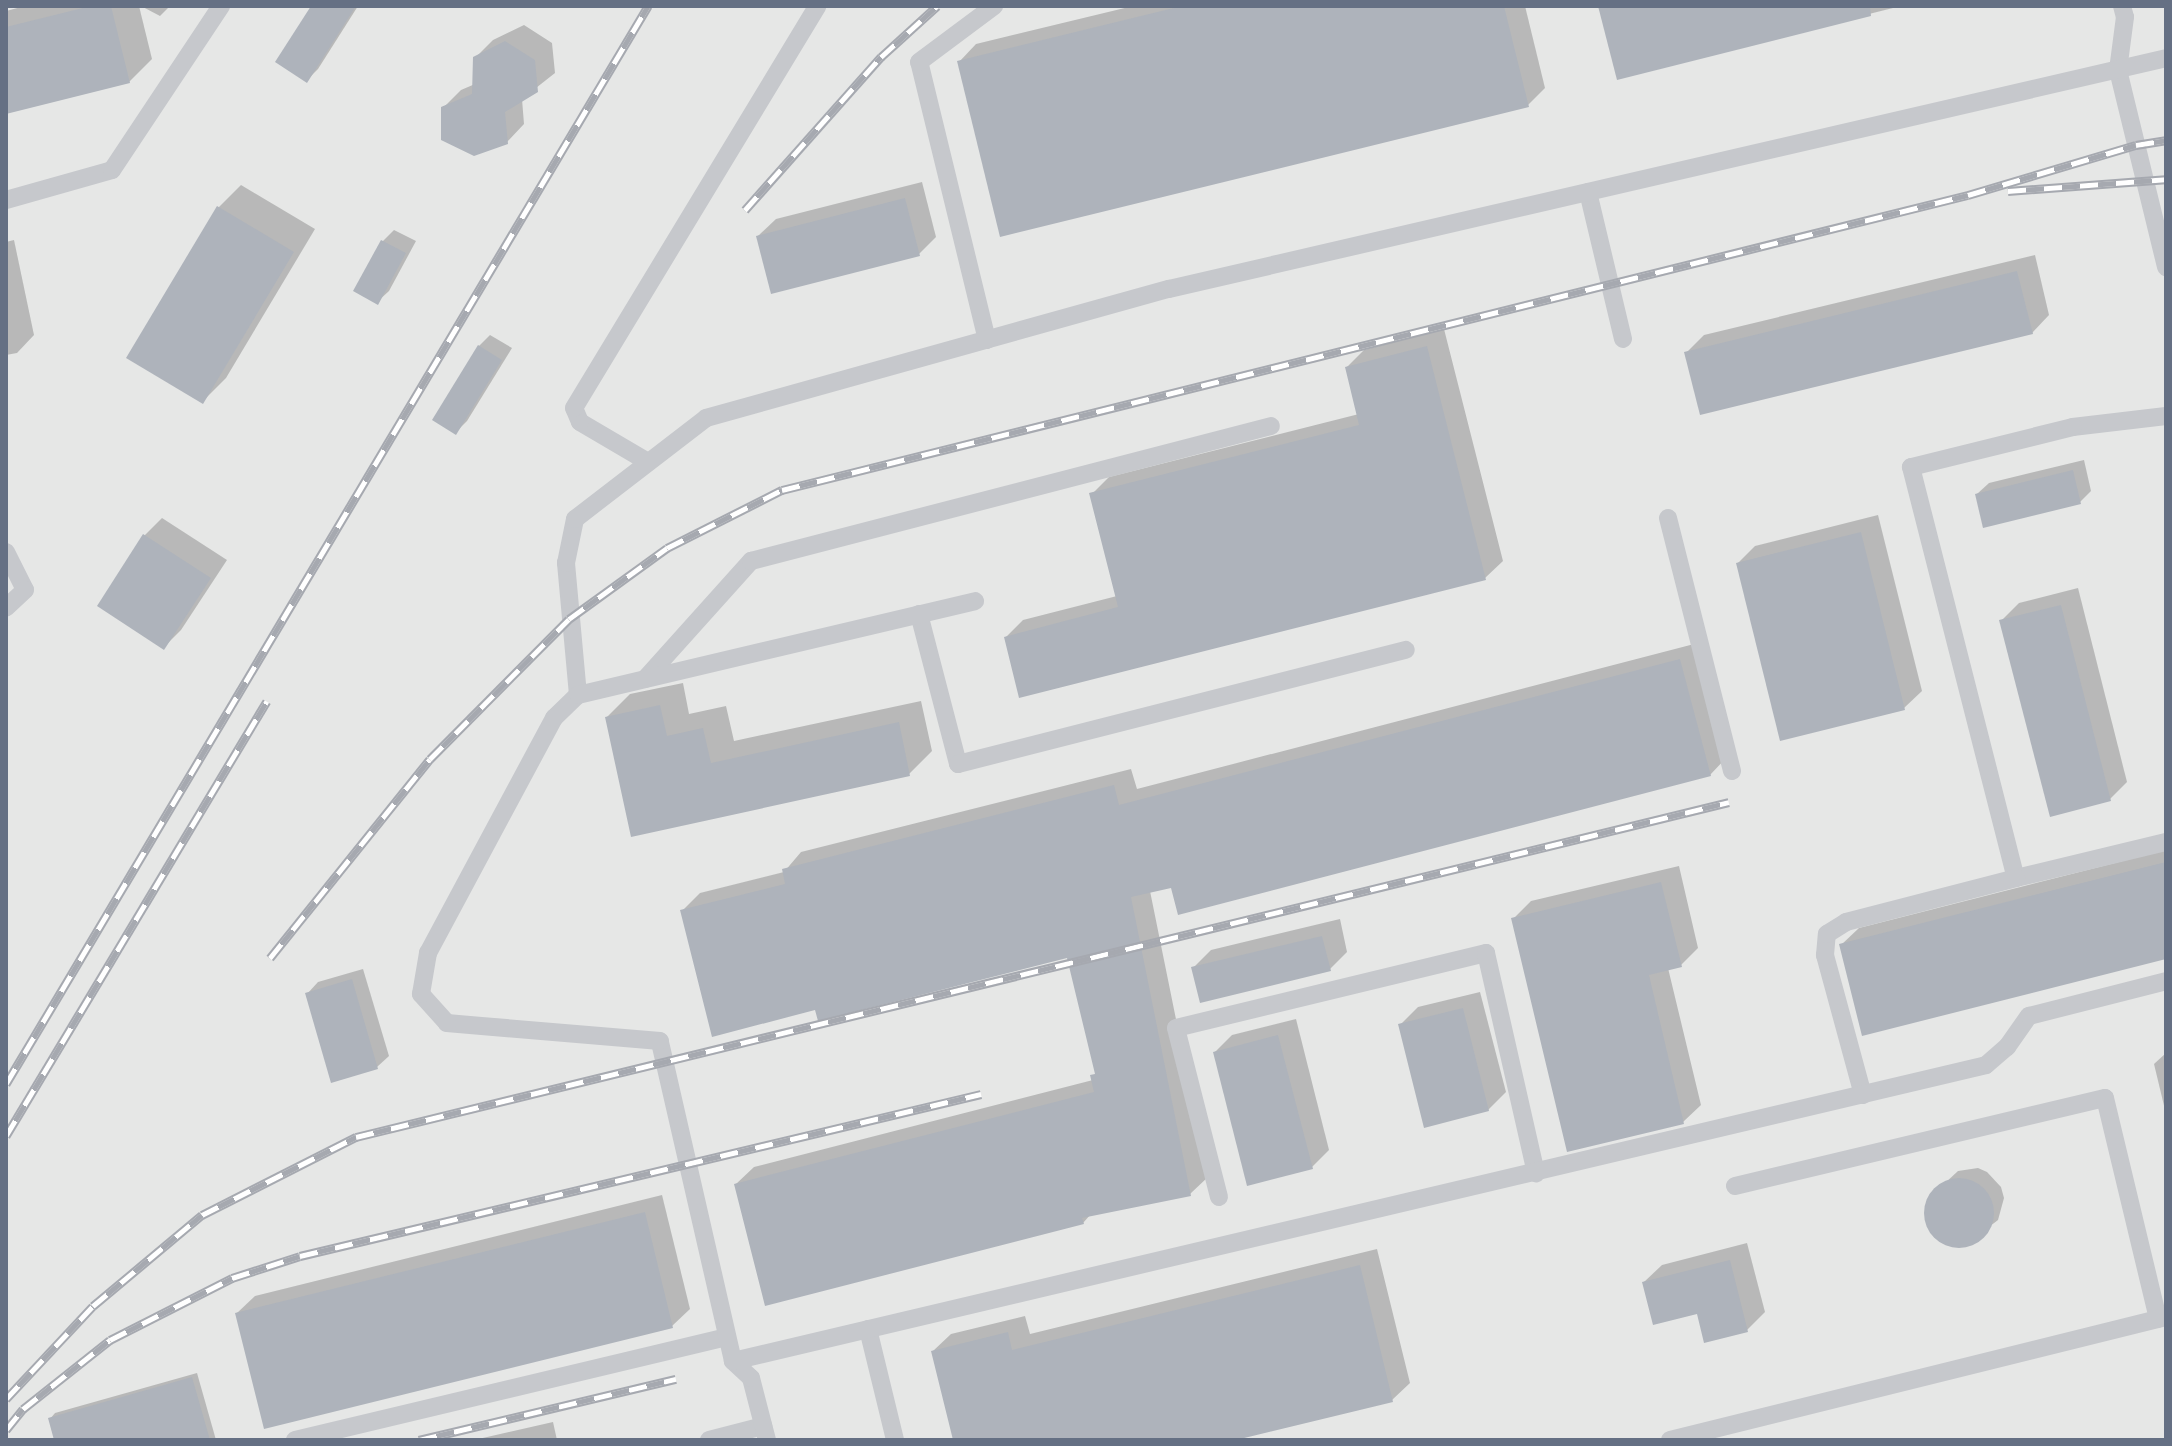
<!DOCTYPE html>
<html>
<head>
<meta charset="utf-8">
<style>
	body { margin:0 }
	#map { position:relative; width:2172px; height:1446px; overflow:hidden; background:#f5f6f2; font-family:"Roboto Condensed",sans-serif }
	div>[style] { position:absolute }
	.built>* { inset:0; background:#e6e7e6 }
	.shadow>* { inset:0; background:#0003 }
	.building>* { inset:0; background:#aeb3bb }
	.round { border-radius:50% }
	.lane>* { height:18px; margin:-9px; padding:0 9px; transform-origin:9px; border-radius:9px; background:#c6c8cc }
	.rail>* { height:9px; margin-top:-4.5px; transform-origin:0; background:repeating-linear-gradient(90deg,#fff 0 18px,#a6a9b0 0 36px); box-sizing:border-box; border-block:2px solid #a6a9b0 }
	span { translate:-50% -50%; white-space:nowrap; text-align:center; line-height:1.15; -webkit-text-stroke:8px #fff; paint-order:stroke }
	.frame { position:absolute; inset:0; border:8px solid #657084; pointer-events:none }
</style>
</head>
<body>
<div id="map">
	<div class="built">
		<i style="clip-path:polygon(6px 6px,2166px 6px,2166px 1440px,6px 1440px)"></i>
	</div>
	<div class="shadow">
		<i style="clip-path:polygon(25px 6px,139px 6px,152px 59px,129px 82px,6px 112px,6px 11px)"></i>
		<i style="clip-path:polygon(141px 6px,170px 6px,160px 16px)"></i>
		<i style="clip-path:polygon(314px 6px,358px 6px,318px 69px,307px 80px)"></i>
		<i style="clip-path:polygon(1133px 6px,1525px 6px,1545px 88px,1528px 105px,959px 62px,976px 44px)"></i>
		<i style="clip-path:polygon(1600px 6px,1901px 6px,1618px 77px)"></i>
		<i style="clip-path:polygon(524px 25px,552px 43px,555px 73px,522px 99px,524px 124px,507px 142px,443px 108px,461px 90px,475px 84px,475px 58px,493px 40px)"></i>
		<i style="clip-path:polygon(922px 182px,936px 237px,919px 254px,758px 236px,776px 219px)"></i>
		<i style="clip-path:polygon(241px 185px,315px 229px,226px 378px,203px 401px,218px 208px)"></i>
		<i style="clip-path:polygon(394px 230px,416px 241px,389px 291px,377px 302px,383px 241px)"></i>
		<i style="clip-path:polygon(14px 240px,34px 335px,17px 353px,6px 355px,6px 242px)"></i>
		<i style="clip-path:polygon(2035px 255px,2049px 315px,2032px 333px,1686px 353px,1704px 335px)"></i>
		<i style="clip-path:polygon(1444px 329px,1503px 561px,1485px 578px,1006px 637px,1023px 620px,1117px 596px,1092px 494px,1109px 477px,1359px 414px,1347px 367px,1364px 350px)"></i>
		<i style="clip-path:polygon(490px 335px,512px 348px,467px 421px,456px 432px,479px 346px)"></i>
		<i style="clip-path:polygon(2084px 460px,2091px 491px,2080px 502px,1977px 494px,1989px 483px)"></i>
		<i style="clip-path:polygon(1878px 515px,1922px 691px,1904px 708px,1738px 563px,1755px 546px)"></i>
		<i style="clip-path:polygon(162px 518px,227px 560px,181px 630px,164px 647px,99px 606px,145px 535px)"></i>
		<i style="clip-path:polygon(2078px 588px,2127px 782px,2110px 799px,2001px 621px,2019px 603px)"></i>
		<i style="clip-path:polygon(1698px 643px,1727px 757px,1710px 775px,1150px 891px,1208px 1177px,1190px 1194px,1091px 1214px,1083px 1223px,736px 1184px,754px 1167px,1093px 1080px,1096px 1071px,1069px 956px,817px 1008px,682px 911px,700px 893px,784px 872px,801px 852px,1131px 769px,1137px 789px)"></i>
		<i style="clip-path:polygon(683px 683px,689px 714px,726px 706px,734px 741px,921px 701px,932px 751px,909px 774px,632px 834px,607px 717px,630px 694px)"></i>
		<i style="clip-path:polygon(2166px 850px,2166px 957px,1841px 945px,1859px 928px)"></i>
		<i style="clip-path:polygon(1679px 866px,1698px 948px,1681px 965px,1668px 968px,1701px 1105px,1683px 1122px,1513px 919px,1531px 901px)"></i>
		<i style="clip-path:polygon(1340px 919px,1347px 952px,1330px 969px,1193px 968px,1211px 950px)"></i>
		<i style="clip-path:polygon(363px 969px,389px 1056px,377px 1067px,307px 994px,318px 982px)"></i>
		<i style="clip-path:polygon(1480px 992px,1506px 1092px,1488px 1110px,1400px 1025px,1418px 1007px)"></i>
		<i style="clip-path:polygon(1296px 1019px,1329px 1150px,1312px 1167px,1215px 1052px,1232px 1035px)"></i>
		<i style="clip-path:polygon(2166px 1053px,2166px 1114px,2154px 1064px)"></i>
		<i style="clip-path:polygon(1978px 1168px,1987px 1172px,2001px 1187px,2004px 1198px,1998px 1220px,1967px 1244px,1945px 1243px,1929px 1227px,1926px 1217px,1930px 1197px,1958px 1171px)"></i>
		<i style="clip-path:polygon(662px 1195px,690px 1309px,672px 1326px,237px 1313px,255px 1296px)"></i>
		<i style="clip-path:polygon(1747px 1243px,1765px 1312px,1747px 1330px,1698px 1312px,1644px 1282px,1662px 1265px)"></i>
		<i style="clip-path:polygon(1377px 1249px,1410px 1383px,1392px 1400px,1232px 1440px,955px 1440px,933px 1351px,951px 1334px,1025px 1316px,1030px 1334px)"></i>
		<i style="clip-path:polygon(197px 1373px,216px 1440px,56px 1440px,50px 1419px,55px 1413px)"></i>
		<i style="clip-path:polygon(553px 1422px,557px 1440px,474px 1440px)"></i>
	</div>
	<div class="building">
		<i style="clip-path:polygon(91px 6px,111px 6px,130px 83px,6px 114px,6px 27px)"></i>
		<i style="clip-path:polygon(311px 6px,356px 6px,307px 83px,275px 62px)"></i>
		<i style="clip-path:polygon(1182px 6px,1504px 6px,1529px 107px,1000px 237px,957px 61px)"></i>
		<i style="clip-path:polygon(1598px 6px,1870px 6px,1871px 16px,1617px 80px)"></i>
		<i style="clip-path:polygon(505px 41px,535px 60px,538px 92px,505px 112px,508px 144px,474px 156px,441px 140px,441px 107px,472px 94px,473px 57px)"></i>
		<i style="clip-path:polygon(905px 198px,920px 256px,771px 294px,756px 236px)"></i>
		<i style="clip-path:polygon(217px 206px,294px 252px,203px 404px,126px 358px)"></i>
		<i style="clip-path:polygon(381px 240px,406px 253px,378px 305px,353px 291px)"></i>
		<i style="clip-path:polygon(2017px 271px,2033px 334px,1700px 415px,1684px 352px)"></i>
		<i style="clip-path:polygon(478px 345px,502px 360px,456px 435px,432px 420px)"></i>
		<i style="clip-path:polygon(1427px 346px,1486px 580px,1019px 698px,1004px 637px,1118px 607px,1089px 493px,1359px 425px,1345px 367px)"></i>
		<i style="clip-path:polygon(2073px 470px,2081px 504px,1983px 528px,1975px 494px)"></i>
		<i style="clip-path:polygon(1861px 532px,1905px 710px,1780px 741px,1736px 563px)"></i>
		<i style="clip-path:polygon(143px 534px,211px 578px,164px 650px,97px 606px)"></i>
		<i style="clip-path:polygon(2061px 605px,2111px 801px,2050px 817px,1999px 620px)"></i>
		<i style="clip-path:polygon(1680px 659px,1711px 776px,1178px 915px,1171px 888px,1131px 897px,1191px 1196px,1082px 1218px,1084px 1224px,765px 1306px,734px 1184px,1094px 1092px,1090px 1075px,1095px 1074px,1067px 958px,818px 1021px,815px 1010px,712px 1037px,680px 910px,785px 884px,782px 869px,1114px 785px,1119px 805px)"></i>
		<i style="clip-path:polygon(660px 705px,667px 736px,703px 728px,711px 763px,899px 722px,910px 776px,631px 837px,605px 717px)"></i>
		<i style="clip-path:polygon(2166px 862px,2166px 959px,1862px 1036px,1839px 944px)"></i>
		<i style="clip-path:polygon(1661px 882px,1682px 967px,1649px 975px,1684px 1124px,1567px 1152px,1511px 918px)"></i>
		<i style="clip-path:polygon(1322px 936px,1331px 971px,1200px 1003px,1191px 967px)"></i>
		<i style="clip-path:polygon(352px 979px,378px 1069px,331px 1083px,305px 993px)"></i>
		<i style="clip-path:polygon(1463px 1008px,1489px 1111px,1424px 1128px,1398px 1024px)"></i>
		<i style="clip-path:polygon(1278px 1035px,1313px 1169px,1247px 1186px,1213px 1052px)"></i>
		<i class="round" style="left:1924px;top:1178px;width:70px;height:70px"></i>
		<i style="clip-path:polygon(645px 1212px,673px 1328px,264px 1429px,235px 1313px)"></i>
		<i style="clip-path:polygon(1730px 1260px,1748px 1332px,1704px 1343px,1697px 1314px,1653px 1325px,1642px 1282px)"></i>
		<i style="clip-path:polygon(1360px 1265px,1393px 1402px,1236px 1440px,953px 1440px,931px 1351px,1008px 1332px,1012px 1350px)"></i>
		<i style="clip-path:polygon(192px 1377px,210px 1440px,54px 1440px,48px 1418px)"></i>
	</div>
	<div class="lane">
		<i style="left:2122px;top:6px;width:11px;rotate:75deg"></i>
		<i style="left:2125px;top:17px;width:53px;rotate:97.5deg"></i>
		<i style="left:2118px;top:70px;width:203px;rotate:76.3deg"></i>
		<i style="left:1588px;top:192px;width:151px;rotate:76.6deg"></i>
		<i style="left:6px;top:200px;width:110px;rotate:-15.8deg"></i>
		<i style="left:112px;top:170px;width:197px;rotate:-56.4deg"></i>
		<i style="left:987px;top:340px;width:286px;rotate:-103.7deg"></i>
		<i style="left:919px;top:62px;width:94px;rotate:-36.7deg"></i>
		<i style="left:2166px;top:416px;width:94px;rotate:173.3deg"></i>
		<i style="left:2073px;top:427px;width:167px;rotate:166.1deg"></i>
		<i style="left:1911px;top:467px;width:424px;rotate:75.7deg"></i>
		<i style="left:2016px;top:878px;width:154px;rotate:-13.5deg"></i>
		<i style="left:648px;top:462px;width:79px;rotate:-149.5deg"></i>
		<i style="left:580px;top:422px;width:15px;rotate:-113deg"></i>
		<i style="left:574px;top:408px;width:470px;rotate:-58.8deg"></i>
		<i style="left:1668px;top:518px;width:261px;rotate:75.8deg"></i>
		<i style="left:6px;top:552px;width:42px;rotate:63.4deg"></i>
		<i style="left:25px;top:590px;width:26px;rotate:137deg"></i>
		<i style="left:919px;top:614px;width:155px;rotate:75.4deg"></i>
		<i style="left:958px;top:764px;width:462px;rotate:-14.3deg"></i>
		<i style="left:645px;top:679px;width:159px;rotate:-48.1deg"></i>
		<i style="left:751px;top:561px;width:537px;rotate:-14.55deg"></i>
		<i style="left:578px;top:695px;width:133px;rotate:-95.2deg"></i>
		<i style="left:566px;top:563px;width:45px;rotate:-78.4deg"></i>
		<i style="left:575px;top:519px;width:165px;rotate:-37.6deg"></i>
		<i style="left:706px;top:418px;width:481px;rotate:-15.6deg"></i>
		<i style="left:1169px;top:289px;width:1023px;rotate:-13.04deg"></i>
		<i style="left:1863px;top:1095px;width:145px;rotate:-105.2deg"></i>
		<i style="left:1825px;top:955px;width:21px;rotate:-85deg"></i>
		<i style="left:1827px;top:934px;width:22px;rotate:-32deg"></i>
		<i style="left:1846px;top:922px;width:176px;rotate:-14.5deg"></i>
		<i style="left:1735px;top:1186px;width:380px;rotate:-13.4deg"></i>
		<i style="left:2105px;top:1098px;width:227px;rotate:76.5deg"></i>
		<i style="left:1219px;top:1197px;width:174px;rotate:-104.3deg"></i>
		<i style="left:1176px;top:1028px;width:319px;rotate:-13.6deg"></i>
		<i style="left:1486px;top:953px;width:226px;rotate:77.2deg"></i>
		<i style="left:868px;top:1329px;width:114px;rotate:76.3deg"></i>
		<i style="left:733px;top:1361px;width:1287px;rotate:-13.29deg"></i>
		<i style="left:1986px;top:1065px;width:28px;rotate:-41deg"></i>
		<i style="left:2007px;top:1047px;width:38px;rotate:-55deg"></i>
		<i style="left:2029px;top:1016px;width:141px;rotate:-14.3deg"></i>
		<i style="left:295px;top:1440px;width:444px;rotate:-13.4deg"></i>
		<i style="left:709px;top:1440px;width:56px;rotate:-14.5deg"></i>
		<i style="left:767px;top:1440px;width:64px;rotate:-104.5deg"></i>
		<i style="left:751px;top:1378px;width:25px;rotate:-137deg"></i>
		<i style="left:733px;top:1361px;width:328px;rotate:-102.9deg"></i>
		<i style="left:660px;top:1041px;width:214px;rotate:-175.2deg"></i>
		<i style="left:447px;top:1023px;width:39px;rotate:-132deg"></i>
		<i style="left:421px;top:994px;width:42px;rotate:-80.3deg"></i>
		<i style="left:428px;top:953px;width:267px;rotate:-61.8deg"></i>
		<i style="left:554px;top:718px;width:33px;rotate:-44deg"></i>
		<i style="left:578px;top:695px;width:408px;rotate:-13.3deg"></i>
		<i style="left:1670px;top:1440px;width:511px;rotate:-13.93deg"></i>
	</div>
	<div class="rail">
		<i style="left:2008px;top:191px;width:158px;rotate:-4.3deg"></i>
		<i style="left:745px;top:210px;width:205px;rotate:-48.4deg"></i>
		<i style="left:881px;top:57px;width:76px;rotate:-42.3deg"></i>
		<i style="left:270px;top:958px;width:255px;rotate:-51.2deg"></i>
		<i style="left:430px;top:759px;width:197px;rotate:-45.2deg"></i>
		<i style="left:569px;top:619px;width:121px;rotate:-35.9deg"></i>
		<i style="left:667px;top:548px;width:129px;rotate:-26.8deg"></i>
		<i style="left:782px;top:490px;width:1222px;rotate:-13.97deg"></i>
		<i style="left:1968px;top:195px;width:175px;rotate:-16.6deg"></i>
		<i style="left:2136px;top:145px;width:30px;rotate:-9deg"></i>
		<i style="left:6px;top:1084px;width:1255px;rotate:-59.22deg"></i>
		<i style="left:6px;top:1136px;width:507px;rotate:-59.04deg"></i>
		<i style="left:6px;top:1399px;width:127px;rotate:-46.9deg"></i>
		<i style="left:93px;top:1306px;width:142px;rotate:-39.9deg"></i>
		<i style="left:202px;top:1215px;width:173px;rotate:-26.9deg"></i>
		<i style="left:356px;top:1137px;width:1413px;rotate:-13.71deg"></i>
		<i style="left:6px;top:1430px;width:27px;rotate:-51deg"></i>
		<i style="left:23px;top:1409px;width:111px;rotate:-38.4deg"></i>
		<i style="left:110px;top:1340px;width:137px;rotate:-26.9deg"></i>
		<i style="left:232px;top:1278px;width:71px;rotate:-17.9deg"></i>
		<i style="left:300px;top:1256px;width:700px;rotate:-13.38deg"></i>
		<i style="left:419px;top:1440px;width:264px;rotate:-13.4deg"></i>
	</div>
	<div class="frame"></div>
</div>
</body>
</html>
